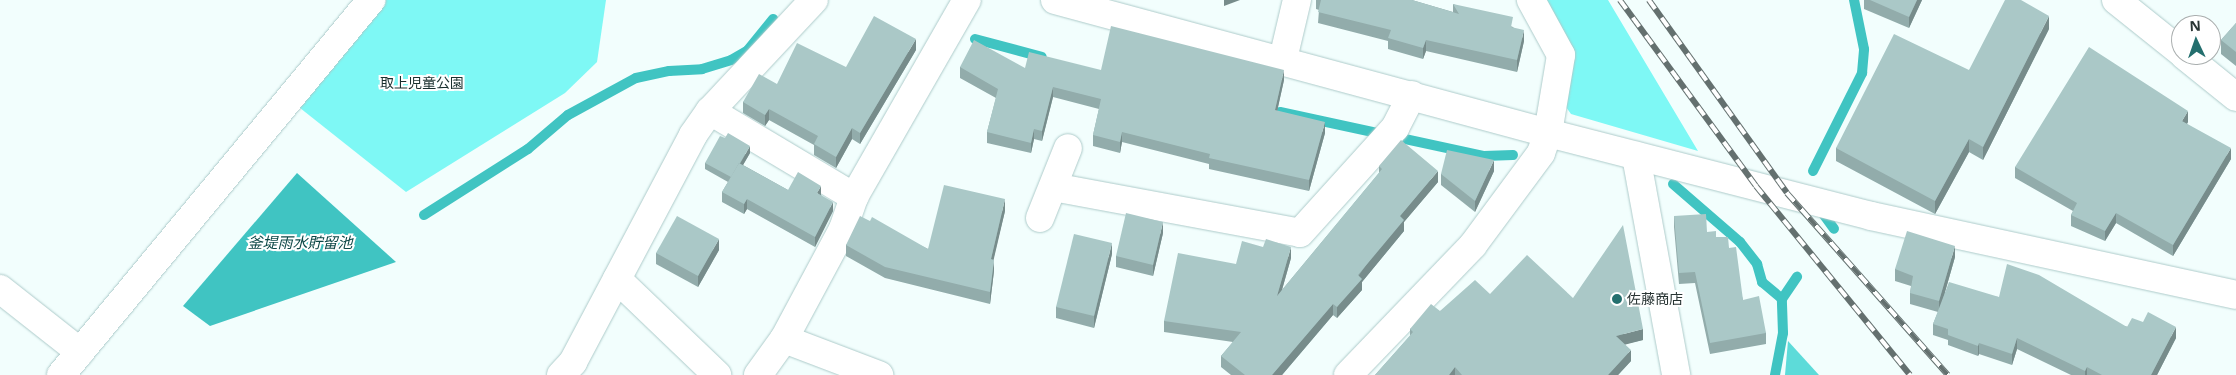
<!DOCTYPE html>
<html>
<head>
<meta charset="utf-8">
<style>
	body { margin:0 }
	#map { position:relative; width:2236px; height:375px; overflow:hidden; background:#f2fefd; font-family:"Noto Sans","Noto Sans JP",sans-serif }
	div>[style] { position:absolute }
	.green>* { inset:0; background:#7ef8f5 }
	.forest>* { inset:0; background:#5ddbd9 }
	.water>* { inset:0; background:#40c4c2 }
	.stream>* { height:10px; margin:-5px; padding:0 5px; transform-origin:5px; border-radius:5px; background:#40c4c2 }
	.roads { filter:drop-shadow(0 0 1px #adcbca) drop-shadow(0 0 1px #adcbca) }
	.minor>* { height:28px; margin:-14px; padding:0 14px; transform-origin:14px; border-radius:14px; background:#fff }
	.secondary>* { height:28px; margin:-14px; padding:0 14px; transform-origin:14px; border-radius:14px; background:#fff }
	.rail>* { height:5.5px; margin-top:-2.75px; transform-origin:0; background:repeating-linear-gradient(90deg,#fff 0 11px,#64706f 0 22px); box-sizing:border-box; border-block:1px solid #64706f }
	.wall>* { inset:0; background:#92acab }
	.shaded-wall>* { inset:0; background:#778c8b }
	.building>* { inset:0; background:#aac8c7 }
	.dots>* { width:14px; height:14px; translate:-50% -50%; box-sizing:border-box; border:2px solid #fff; border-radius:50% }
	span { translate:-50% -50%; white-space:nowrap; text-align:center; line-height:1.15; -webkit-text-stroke:4px #fff; paint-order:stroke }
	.park-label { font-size:14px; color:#192f2e }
	.poi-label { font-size:14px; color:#293534 }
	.left { translate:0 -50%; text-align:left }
	.water-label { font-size:15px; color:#0c4746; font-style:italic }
	.north { position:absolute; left:2171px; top:15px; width:50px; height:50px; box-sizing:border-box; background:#fff; border:1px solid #a9aeae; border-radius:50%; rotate:357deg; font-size:14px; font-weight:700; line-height:20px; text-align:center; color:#293534 }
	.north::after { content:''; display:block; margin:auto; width:18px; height:22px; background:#246f6e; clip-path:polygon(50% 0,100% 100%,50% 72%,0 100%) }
</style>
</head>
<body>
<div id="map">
	<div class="green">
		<i style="clip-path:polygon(383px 0,606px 0,597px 62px,565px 93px,406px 192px,295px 104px)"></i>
		<i style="clip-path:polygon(1546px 0,1608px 0,1698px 151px,1571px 114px,1561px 100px,1574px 52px)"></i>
	</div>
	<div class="forest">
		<i style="clip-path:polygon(1788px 341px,1819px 375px,1785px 375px)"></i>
	</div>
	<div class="water">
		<i style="clip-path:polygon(297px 173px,396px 262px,210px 326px,183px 306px)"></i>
	</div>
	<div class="stream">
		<i style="left:975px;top:39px;width:69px;rotate:15deg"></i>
		<i style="left:1280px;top:112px;width:209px;rotate:12.2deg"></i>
		<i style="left:1484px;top:156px;width:29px;rotate:-2deg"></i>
		<i style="left:1813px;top:171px;width:110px;rotate:-63.4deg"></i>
		<i style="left:1862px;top:73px;width:24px;rotate:-85deg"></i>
		<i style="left:1864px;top:49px;width:50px;rotate:-101.5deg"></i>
		<i style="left:1673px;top:184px;width:89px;rotate:40.9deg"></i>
		<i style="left:1740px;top:242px;width:28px;rotate:52deg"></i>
		<i style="left:1757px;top:264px;width:19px;rotate:74deg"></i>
		<i style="left:1762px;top:282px;width:26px;rotate:40deg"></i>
		<i style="left:424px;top:215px;width:123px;rotate:-32.4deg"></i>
		<i style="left:528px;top:149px;width:52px;rotate:-40.4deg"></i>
		<i style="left:568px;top:115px;width:77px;rotate:-28.6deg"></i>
		<i style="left:636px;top:78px;width:34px;rotate:-12deg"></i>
		<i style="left:669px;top:71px;width:33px;rotate:-3deg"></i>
		<i style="left:702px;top:69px;width:30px;rotate:-17deg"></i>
		<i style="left:731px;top:60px;width:20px;rotate:-30deg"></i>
		<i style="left:748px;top:50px;width:40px;rotate:-51deg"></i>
		<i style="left:1824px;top:215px;width:17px;rotate:54deg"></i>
		<i style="left:1775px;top:375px;width:43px;rotate:-79.2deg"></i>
		<i style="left:1783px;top:333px;width:34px;rotate:-92deg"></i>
		<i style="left:1782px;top:299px;width:27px;rotate:-56deg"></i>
	</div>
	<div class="roads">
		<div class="minor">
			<i style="left:1055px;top:0;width:511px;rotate:15.1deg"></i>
			<i style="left:1548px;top:133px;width:333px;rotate:14.4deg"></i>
			<i style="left:1871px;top:216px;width:373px;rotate:12.2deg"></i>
			<i style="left:1283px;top:59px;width:61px;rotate:-76.7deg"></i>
			<i style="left:710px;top:111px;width:168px;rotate:30.8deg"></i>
			<i style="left:1636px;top:156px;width:223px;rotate:79.6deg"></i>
			<i style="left:1053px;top:187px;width:251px;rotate:10.5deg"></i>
			<i style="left:1300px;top:233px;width:142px;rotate:-47.9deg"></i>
			<i style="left:1395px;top:128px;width:37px;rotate:-63deg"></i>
			<i style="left:1040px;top:218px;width:75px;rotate:-68.2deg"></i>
			<i style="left:617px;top:279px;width:139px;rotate:43.8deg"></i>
			<i style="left:0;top:289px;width:102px;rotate:38.2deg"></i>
			<i style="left:784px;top:339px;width:102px;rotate:20.8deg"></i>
			<i style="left:61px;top:375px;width:487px;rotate:-50.4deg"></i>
			<i style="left:561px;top:375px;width:18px;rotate:-47deg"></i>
			<i style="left:573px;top:362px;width:257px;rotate:-62.1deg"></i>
			<i style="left:693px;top:135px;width:29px;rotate:-55deg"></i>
			<i style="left:710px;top:111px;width:152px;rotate:-46.9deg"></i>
			<i style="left:758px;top:375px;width:44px;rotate:-54.2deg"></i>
			<i style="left:784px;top:339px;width:125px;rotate:-61.8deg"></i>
			<i style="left:843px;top:229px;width:34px;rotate:-71deg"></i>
			<i style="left:854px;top:197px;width:227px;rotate:-60.2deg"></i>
			<i style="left:1348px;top:375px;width:180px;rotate:-46.1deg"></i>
			<i style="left:1473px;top:245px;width:114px;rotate:-53.5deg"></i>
			<i style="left:1541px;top:153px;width:21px;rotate:-71deg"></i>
			<i style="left:1548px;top:133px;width:79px;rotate:-80.5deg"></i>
			<i style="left:1561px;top:55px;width:63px;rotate:-118.6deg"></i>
		</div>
		<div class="secondary">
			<i style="left:2116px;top:0;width:83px;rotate:38.7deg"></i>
			<i style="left:2184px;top:55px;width:67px;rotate:38.9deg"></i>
		</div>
	</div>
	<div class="rail">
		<i style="left:1620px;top:0;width:230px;rotate:53.8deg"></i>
		<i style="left:1756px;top:186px;width:244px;rotate:50.8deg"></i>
		<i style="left:1649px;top:0;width:237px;rotate:54.4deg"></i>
		<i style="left:1787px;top:193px;width:243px;rotate:48.5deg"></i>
	</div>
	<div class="wall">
		<i style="clip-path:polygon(1316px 0,1412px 0,1453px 12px,1453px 4px,1513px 27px,1524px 41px,1517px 72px,1426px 51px,1423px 59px,1388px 49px,1388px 41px,1318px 23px,1319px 10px,1316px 9px)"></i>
		<i style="clip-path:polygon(1864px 0,1922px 0,1909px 28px,1864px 9px)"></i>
		<i style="clip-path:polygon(2236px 23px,2236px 66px,2221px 54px,2221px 40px)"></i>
		<i style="clip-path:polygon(2049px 29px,1983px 160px,1969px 152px,1935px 214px,1836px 161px,1836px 148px,1969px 70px)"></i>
		<i style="clip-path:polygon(916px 50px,860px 144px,852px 139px,836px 168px,814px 155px,814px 145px,769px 120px,765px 126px,743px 113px,743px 102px,777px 84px)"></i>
		<i style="clip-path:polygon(960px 67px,1101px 70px,1284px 80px,1277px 111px,1325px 133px,1309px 191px,1209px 169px,1209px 164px,1122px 142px,1120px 153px,1093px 146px,1093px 135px,1099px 109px,1053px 97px,1042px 141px,1034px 139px,1031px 153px,987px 143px,987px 132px,996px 98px,960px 78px)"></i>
		<i style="clip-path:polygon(2188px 122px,2187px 124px,2231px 159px,2173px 256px,2116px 223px,2105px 241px,2071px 226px,2071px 215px,2073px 211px,2015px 178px,2015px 167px)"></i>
		<i style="clip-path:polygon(750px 153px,743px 165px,788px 190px,821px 195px,833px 211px,815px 247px,747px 209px,744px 214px,722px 202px,722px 192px,728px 182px,705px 169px,705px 163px)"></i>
		<i style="clip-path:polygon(1379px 166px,1438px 182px,1404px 222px,1404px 231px,1362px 282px,1362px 290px,1337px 318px,1333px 315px,1282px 375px,1231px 375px,1221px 367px,1221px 356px,1233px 342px,1164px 332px,1164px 321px,1236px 264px,1291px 258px,1282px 290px,1379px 173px)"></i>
		<i style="clip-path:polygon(1494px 171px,1475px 212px,1441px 185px,1441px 174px)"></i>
		<i style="clip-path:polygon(1005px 211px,993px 260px,994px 271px,990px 304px,885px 278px,846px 256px,846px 245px,870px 221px,928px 249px)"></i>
		<i style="clip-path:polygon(1674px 216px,1707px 232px,1716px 237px,1729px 248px,1743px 300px,1766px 333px,1766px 344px,1710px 354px,1695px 283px,1679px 284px,1674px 227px)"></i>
		<i style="clip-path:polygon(1163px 233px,1153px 276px,1116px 267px,1116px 256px)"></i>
		<i style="clip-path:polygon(719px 250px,698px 287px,656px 264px,656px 253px)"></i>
		<i style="clip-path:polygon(1112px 254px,1094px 328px,1056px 318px,1056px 307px)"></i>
		<i style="clip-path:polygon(1955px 257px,1945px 292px,1999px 297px,2176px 338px,2157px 375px,2071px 375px,2017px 349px,2012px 365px,1979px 354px,1978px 356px,1948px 345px,1948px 340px,1933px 335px,1933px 324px,1938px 312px,1910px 304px,1910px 293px,1911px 286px,1895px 281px,1895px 269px)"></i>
		<i style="clip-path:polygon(1490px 294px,1643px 340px,1625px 344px,1631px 361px,1618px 375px,1375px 375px,1410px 336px,1410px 329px,1440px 311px)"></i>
	</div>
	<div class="shaded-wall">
		<i style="clip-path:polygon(1224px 0,1240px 0,1224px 6px)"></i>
		<i style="clip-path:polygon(1917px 0,1922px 0,1909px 28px,1909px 17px)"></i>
		<i style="clip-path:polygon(2049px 16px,2049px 29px,1983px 160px,1983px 147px)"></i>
		<i style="clip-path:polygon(1524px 30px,1524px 41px,1517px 72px,1517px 60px)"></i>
		<i style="clip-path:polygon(916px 39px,916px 50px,860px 144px,860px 133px)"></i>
		<i style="clip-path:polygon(1426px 40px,1426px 51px,1423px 59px,1423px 48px)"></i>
		<i style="clip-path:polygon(1284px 70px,1284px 80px,1275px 121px,1275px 110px)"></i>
		<i style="clip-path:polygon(1053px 87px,1053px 97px,1042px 141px,1042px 131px)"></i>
		<i style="clip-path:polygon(769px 109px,769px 120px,765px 126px,765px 115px)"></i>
		<i style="clip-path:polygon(2188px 111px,2188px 122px,2182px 132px,2182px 121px)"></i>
		<i style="clip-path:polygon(1325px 122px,1325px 133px,1309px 191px,1309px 180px)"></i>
		<i style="clip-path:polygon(852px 128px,852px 139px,836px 168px,836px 157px)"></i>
		<i style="clip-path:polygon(1034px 129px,1034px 139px,1031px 153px,1031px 143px)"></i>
		<i style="clip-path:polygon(1122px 132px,1122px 142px,1120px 153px,1120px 142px)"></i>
		<i style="clip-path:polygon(1969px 139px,1969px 152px,1935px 214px,1935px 201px)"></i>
		<i style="clip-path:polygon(750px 146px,750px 153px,732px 184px,732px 178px)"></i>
		<i style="clip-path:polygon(2231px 148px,2231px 159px,2173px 256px,2173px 245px)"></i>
		<i style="clip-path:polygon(1494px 160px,1494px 171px,1475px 212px,1475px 201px)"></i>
		<i style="clip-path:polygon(1438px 171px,1438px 182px,1404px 222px,1404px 231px,1362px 282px,1362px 290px,1337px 318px,1337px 307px,1400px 216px)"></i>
		<i style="clip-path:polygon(821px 186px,821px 196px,817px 193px)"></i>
		<i style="clip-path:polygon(747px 199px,747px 209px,744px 214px,744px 204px)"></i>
		<i style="clip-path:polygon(1005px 199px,1005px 211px,991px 271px,991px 259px)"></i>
		<i style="clip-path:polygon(833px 202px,833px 211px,815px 247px,815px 237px)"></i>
		<i style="clip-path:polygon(2116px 213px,2116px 223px,2105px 241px,2105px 231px)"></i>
		<i style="clip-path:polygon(1163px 222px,1163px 233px,1153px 276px,1153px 265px)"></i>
		<i style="clip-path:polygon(719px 239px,719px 250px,698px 287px,698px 276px)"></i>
		<i style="clip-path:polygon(1112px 243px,1112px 254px,1094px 328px,1094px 316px)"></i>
		<i style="clip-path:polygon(1955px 246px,1955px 257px,1939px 313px,1939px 301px)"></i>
		<i style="clip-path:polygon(1291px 247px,1291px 258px,1277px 307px,1277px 296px)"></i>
		<i style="clip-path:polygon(994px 260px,994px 271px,990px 304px,990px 292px)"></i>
		<i style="clip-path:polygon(1333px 304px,1333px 315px,1282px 375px,1272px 375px)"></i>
		<i style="clip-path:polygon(2176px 327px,2176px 338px,2157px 375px,2151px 375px)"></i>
		<i style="clip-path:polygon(1643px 329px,1643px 340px,1616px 347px,1616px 336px)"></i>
		<i style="clip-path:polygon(2017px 338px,2017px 349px,2012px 365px,2012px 354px)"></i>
		<i style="clip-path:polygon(1979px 343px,1979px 354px,1978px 356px,1978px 346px)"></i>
		<i style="clip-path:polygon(1631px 350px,1631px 361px,1618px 375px,1608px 375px)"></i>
		<i style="clip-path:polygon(1455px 367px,1455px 375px,1449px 375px)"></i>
		<i style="clip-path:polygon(2087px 367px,2087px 375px,2085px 375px,2085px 371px)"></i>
	</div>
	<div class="building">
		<i style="clip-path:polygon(1321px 0,1412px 0,1459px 14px,1453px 4px,1513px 17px,1511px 27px,1524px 30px,1517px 60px,1426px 40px,1423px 48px,1388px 38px,1391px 30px,1318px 12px)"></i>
		<i style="clip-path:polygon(1870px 0,1917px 0,1909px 17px)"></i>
		<i style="clip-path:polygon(2005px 0,2021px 0,2049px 16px,1983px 147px,1969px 139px,1935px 201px,1836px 148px,1894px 34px,1969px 70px)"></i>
		<i style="clip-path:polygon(874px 16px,916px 39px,860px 133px,852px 128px,836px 157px,814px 144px,818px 136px,769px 109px,765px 115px,743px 102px,759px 74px,777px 84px,797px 43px,846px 67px)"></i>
		<i style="clip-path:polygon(2236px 23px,2236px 52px,2221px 40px)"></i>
		<i style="clip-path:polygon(1111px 26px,1284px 70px,1275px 110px,1325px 122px,1309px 180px,1209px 158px,1210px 154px,1122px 132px,1120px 142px,1093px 135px,1101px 99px,1053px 87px,1042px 131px,1034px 129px,1031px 143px,987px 132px,998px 89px,960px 67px,974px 40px,1025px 68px,1029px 52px,1101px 70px)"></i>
		<i style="clip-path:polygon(2089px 47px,2188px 111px,2182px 121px,2231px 148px,2173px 245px,2116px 213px,2105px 231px,2071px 215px,2077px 203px,2015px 167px)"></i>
		<i style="clip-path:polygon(728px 133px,750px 146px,740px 163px,739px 163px,731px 177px,705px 163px,720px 136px,725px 138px)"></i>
		<i style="clip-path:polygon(1401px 140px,1438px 171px,1400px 216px,1404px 220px,1358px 275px,1362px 279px,1337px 307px,1333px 304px,1272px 375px,1245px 375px,1221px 356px,1241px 332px,1164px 321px,1178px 253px,1236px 264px,1242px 241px,1263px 247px,1266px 239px,1291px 247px,1277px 296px,1382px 169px,1379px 166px)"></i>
		<i style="clip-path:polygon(1447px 150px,1494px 160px,1475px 201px,1441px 174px)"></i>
		<i style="clip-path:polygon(739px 163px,788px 190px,798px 172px,821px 186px,817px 193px,833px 202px,815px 237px,747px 199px,744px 204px,722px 192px)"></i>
		<i style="clip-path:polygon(944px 185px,1005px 199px,991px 259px,994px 260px,990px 292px,885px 267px,846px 245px,860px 216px,870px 221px,872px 217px,928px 249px)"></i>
		<i style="clip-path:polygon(1126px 213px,1163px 222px,1153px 265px,1116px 256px)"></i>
		<i style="clip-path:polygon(1706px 214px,1707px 232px,1716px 231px,1716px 237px,1728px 237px,1729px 248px,1736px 247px,1743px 300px,1759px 296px,1766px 333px,1710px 343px,1695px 272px,1679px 273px,1674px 216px)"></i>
		<i style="clip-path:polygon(677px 216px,719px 239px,698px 276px,656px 253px)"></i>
		<i style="clip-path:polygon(1623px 225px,1643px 329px,1616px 336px,1631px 350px,1608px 375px,1462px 375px,1455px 367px,1449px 375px,1375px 375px,1413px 332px,1410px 329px,1431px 304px,1440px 311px,1475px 280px,1490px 294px,1527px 255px,1573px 298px)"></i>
		<i style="clip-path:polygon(1907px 231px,1955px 246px,1939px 301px,1910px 293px,1913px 276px,1895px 269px)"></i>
		<i style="clip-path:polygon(1074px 234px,1112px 243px,1094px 316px,1056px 307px)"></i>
		<i style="clip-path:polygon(2007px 264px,2039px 275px,2127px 327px,2132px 318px,2143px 322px,2148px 312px,2176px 327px,2151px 375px,2102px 375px,2087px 367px,2085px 371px,2017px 338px,2012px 354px,1979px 343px,1978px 346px,1948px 335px,1948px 329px,1933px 324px,1949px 282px,1999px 297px)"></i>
	</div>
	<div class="dots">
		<i style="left:1617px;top:299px;background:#246f6e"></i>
	</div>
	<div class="park-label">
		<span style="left:422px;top:83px">取上児童公園</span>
	</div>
	<div class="poi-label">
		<span class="left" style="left:1627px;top:299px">佐藤商店</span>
	</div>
	<div class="water-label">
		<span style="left:300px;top:243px">釜堤雨水貯留池</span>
	</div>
	<div class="north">N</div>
</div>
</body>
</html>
